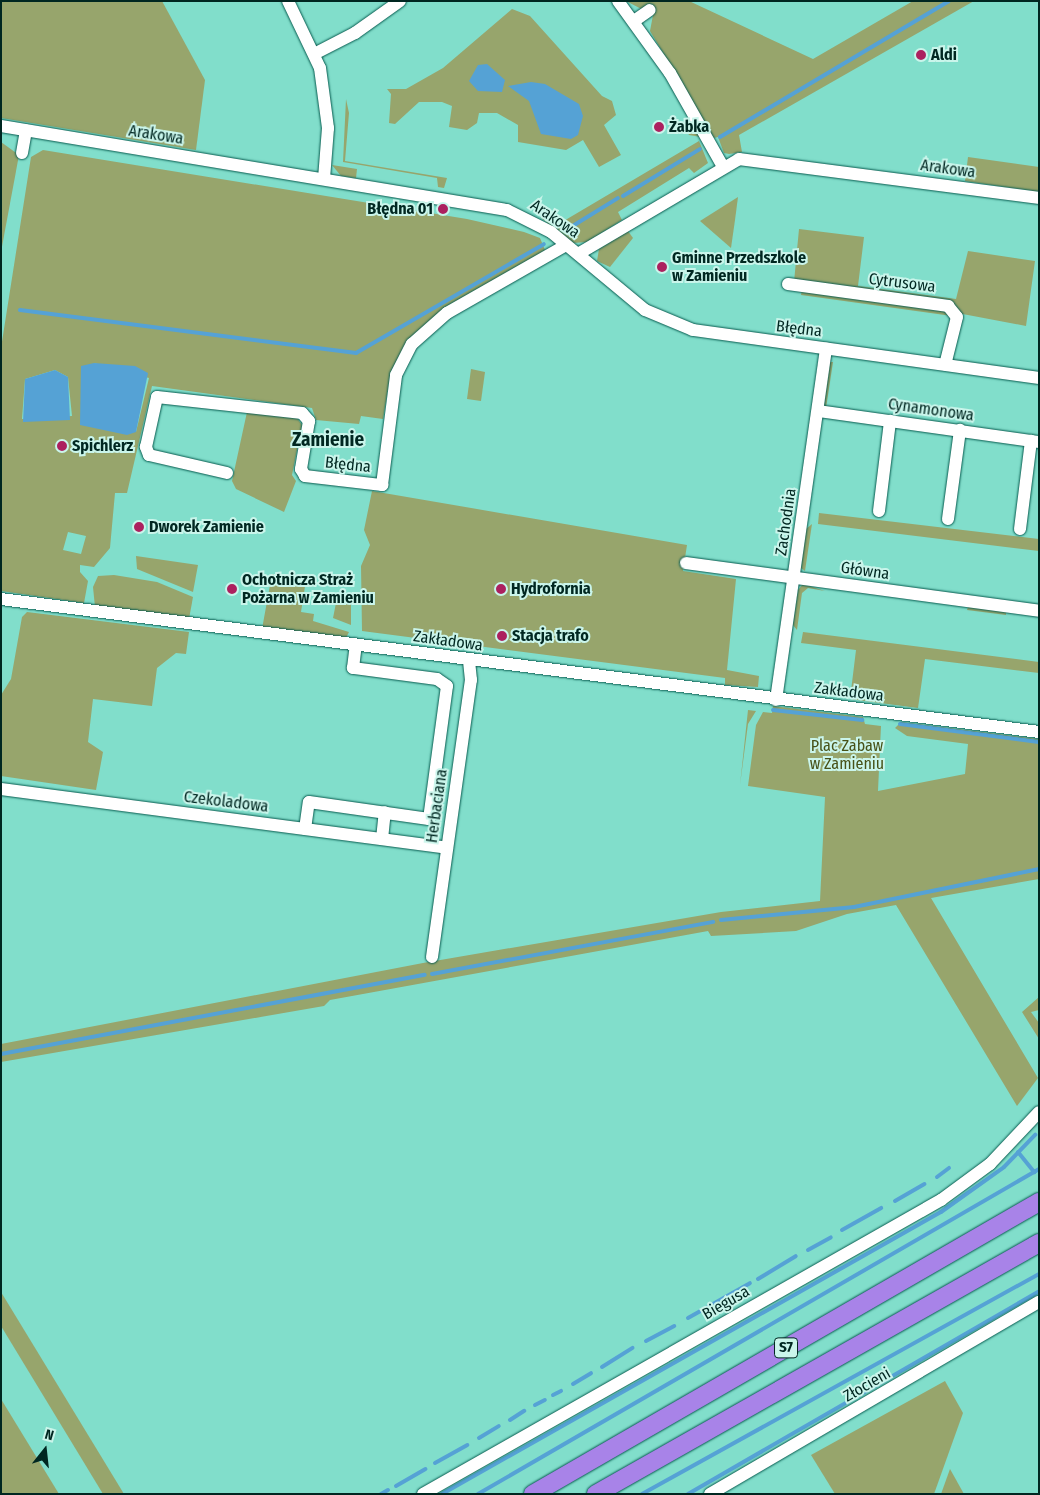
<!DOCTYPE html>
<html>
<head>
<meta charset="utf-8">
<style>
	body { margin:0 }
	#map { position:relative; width:1040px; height:1495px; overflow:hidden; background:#81decb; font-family:"Fira Sans Condensed",sans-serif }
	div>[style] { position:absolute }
	.green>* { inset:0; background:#97a56c }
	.water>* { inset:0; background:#55a2d5 }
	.stream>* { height:4px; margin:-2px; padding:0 2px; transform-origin:2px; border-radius:2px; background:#55a2d5 }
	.roads { filter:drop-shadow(0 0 1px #075b4f) drop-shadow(0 0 1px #075b4f) }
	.minor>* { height:12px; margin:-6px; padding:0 6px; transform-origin:6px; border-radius:6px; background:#fff }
	.highway>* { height:18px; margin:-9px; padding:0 9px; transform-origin:9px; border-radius:9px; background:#a883e8 }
	.dots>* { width:14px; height:14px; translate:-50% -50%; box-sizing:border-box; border:2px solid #caf5eb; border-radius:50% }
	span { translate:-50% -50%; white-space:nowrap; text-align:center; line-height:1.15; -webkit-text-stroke:4px #caf5eb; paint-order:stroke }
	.shield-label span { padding:1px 4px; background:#caf5eb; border:1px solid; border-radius:4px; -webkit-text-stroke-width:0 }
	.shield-label { font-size:15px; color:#002721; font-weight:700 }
	.poi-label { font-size:16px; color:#002721; font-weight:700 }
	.left { translate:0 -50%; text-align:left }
	.right { translate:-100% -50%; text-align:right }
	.street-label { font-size:16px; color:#002721 }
	.park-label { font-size:16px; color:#475218 }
	.quarter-label { font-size:19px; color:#002721; font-weight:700 }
	.frame { position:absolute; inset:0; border:2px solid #002721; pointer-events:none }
	.north { position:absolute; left:20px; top:1425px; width:50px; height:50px; -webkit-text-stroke:4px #caf5eb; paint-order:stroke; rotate:16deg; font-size:14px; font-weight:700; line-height:20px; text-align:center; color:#002721 }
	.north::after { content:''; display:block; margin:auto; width:18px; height:22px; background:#002721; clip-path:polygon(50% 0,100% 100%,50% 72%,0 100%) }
</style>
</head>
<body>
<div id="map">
	<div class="green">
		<i style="clip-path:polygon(1px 1px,162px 1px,205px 80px,196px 150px,1px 118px)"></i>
		<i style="clip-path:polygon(626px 1px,689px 1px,813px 59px,913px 1px,974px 1px,739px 135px,742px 152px,729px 154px,724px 153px,718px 137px,714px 138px,650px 31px,653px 15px)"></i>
		<i style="clip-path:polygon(512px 9px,530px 16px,602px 96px,612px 101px,616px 115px,604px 125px,621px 155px,599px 167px,583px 140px,566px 150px,518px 142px,518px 125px,497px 113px,479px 113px,477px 123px,467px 130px,449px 127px,452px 106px,442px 102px,419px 102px,395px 124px,389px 123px,391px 94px,387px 89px,406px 89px,443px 68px)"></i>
		<i style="clip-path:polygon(346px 99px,349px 113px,345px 161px,447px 178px,444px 188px,438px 187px,437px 178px,343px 162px)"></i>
		<i style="clip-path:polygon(690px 119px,701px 137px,689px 135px,683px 124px)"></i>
		<i style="clip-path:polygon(699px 141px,708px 163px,694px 173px,689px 168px,618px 212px,622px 220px,587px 242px,573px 243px,540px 217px,562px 222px)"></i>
		<i style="clip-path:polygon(1px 142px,19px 155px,1px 252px)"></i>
		<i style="clip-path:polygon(evenodd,43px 150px,467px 219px,524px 232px,540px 238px,545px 250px,408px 343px,391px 371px,383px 419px,361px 416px,359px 424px,316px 420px,312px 408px,152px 386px,127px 493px,115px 493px,110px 548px,94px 567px,80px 565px,80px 572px,88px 581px,84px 603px,1px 591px,1px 348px,31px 157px,43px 150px,94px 363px,149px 378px,136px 432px,94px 363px,43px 150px,55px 370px,68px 377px,72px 416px,22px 419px,25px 379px,55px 370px,43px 150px,68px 532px,86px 536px,81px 554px,63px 550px,68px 532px)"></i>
		<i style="clip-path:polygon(968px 157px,1039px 167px,1039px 192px,965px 181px)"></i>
		<i style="clip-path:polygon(332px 165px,357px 169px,356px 178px,341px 176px)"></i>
		<i style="clip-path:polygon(738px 197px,735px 220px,731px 248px,700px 221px)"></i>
		<i style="clip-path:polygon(799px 229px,864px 237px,858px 286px,956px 299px,968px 251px,1035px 261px,1026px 326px,794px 282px)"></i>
		<i style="clip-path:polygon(628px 231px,633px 238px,610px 267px,597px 261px,599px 249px)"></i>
		<i style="clip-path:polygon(802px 290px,945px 308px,952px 316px,801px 295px)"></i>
		<i style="clip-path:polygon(828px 362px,833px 362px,826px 408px,824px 406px)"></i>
		<i style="clip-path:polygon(471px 369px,485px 372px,481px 401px,467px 399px)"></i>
		<i style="clip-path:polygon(247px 412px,297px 418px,302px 425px,292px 475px,296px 481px,284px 512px,236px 489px,232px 481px)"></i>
		<i style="clip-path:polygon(372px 491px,687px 545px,683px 571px,736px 579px,727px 670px,759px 676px,758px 687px,725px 685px,725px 678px,362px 631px,361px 566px,370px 545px,364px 530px)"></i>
		<i style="clip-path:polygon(819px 513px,1039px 539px,1039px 551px,818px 524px)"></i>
		<i style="clip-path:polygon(812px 524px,805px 571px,801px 568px,806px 529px)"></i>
		<i style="clip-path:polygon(136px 556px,198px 565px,193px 592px,137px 569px)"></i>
		<i style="clip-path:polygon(272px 574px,306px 580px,301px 612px,314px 614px,313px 621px,349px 632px,345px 640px,262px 629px)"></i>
		<i style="clip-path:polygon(114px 575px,157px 582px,193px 597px,189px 619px,95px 607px,93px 587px,98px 576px)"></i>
		<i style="clip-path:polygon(803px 584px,825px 591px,808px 588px,802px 593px,797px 630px,793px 625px,798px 590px)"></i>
		<i style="clip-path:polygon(336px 603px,351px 604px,351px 625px,333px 618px)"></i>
		<i style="clip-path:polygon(968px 607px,1006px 612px,1006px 615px,967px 610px)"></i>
		<i style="clip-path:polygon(27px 612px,189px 632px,186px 654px,176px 653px,157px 668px,152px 706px,93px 699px,88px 742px,103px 752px,96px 790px,1px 776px,1px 695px,11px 679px,22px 617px)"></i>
		<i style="clip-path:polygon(803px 632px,1039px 662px,1039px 673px,925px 659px,918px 708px,850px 699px,856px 650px,801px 643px)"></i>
		<i style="clip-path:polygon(773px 706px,863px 717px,865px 724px,881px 726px,878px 791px,965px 774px,968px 744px,907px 736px,895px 728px,901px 722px,1039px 739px,1039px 879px,931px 898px,1038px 1078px,1017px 1106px,896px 905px,847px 914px,796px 931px,711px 936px,708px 931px,330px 1000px,324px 1006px,1px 1062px,1px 1044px,423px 963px,721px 912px,820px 901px,825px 797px,748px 786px,756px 725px,763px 712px,772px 713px)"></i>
		<i style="clip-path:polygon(748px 710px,756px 711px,748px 724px,740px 785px)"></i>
		<i style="clip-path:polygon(1039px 997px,1039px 1010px,1031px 1012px,1039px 1023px,1039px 1039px,1022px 1012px)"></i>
		<i style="clip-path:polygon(1px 1292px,124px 1494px,103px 1494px,1px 1326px)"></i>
		<i style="clip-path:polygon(945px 1381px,963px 1413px,934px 1494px,835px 1494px,811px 1455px)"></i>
		<i style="clip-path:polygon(1px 1399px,59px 1494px,1px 1494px)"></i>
		<i style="clip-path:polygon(950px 1469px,964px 1494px,941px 1494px)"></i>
	</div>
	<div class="water">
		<i style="clip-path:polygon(487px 64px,505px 80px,502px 92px,478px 91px,469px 81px,478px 65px)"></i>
		<i style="clip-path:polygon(531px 82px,545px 84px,579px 104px,583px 116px,578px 135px,571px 139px,541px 134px,529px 101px,508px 86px)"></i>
		<i style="clip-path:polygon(94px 363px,135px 366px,148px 373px,136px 432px,127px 435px,80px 425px,81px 366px)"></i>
		<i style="clip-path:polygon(55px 370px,68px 377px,70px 420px,23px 422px,25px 379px)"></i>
	</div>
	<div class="stream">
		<i style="left:720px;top:137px;width:266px;rotate:-30.7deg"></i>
		<i style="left:623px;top:196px;width:90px;rotate:-31.4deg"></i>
		<i style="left:571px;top:227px;width:55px;rotate:-31.7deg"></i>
		<i style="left:20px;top:310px;width:339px;rotate:7.3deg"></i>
		<i style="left:356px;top:353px;width:217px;rotate:-30.1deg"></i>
		<i style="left:773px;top:710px;width:90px;rotate:6.4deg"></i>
		<i style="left:900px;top:724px;width:140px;rotate:7.4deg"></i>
		<i style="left:721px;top:920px;width:134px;rotate:-5.6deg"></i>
		<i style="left:854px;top:907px;width:189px;rotate:-11.6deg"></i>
		<i style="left:432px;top:974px;width:286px;rotate:-10.5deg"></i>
		<i style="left:1px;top:1054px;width:431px;rotate:-10.6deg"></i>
		<i style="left:1018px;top:1152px;width:26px;rotate:51deg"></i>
		<i style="left:1034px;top:1172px;width:6px;rotate:-31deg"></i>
		<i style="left:937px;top:1177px;width:15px;rotate:-37deg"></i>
		<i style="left:895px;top:1201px;width:34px;rotate:-30deg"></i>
		<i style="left:842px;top:1230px;width:45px;rotate:-29.4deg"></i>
		<i style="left:808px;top:1250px;width:26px;rotate:-29deg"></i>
		<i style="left:758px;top:1279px;width:44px;rotate:-31.2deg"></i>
		<i style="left:688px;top:1318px;width:71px;rotate:-29.4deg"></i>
		<i style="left:646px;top:1341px;width:32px;rotate:-28deg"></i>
		<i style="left:602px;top:1367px;width:36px;rotate:-32deg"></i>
		<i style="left:573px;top:1384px;width:21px;rotate:-31deg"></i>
		<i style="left:553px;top:1395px;width:9px;rotate:-27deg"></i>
		<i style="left:535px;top:1405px;width:11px;rotate:-27deg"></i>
		<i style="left:510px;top:1420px;width:17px;rotate:-33deg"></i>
		<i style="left:479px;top:1438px;width:23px;rotate:-31deg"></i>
		<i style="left:435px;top:1463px;width:37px;rotate:-29deg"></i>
		<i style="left:396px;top:1486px;width:34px;rotate:-30deg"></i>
		<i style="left:381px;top:1494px;width:8px;rotate:-30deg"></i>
		<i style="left:442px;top:1494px;width:573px;rotate:-29.47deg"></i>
		<i style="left:941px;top:1212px;width:77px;rotate:-35.5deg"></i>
		<i style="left:1004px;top:1167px;width:45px;rotate:-45.9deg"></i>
		<i style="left:478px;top:1494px;width:643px;rotate:-30.08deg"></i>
		<i style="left:642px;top:1494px;width:454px;rotate:-29deg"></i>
		<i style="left:688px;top:1494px;width:405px;rotate:-30deg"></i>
	</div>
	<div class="roads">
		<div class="minor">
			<i style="left:288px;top:1px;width:74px;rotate:64.5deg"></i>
			<i style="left:320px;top:68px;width:61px;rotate:82.4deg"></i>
			<i style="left:328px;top:128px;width:51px;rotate:94.5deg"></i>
			<i style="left:618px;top:1px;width:89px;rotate:54.2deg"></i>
			<i style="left:670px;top:73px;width:106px;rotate:60.5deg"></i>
			<i style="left:634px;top:21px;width:19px;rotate:-35deg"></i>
			<i style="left:316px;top:53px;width:44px;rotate:-27.1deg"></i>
			<i style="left:355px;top:33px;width:55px;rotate:-35.4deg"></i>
			<i style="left:1px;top:126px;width:513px;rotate:9.43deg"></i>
			<i style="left:507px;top:210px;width:49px;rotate:26.6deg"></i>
			<i style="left:551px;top:232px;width:122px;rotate:39.7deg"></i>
			<i style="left:645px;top:310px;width:52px;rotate:22.6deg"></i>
			<i style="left:693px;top:330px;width:349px;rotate:7.9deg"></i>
			<i style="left:22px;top:153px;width:23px;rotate:-80deg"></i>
			<i style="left:578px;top:254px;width:187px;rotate:-30.5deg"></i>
			<i style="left:739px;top:159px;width:303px;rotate:7.4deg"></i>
			<i style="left:788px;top:284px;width:162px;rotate:7.8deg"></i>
			<i style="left:948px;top:306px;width:14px;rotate:51deg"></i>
			<i style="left:957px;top:317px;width:49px;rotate:104deg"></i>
			<i style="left:818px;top:411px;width:223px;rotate:8deg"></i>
			<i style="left:227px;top:473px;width:80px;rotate:-167deg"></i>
			<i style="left:149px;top:455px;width:9px;rotate:-111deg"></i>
			<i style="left:146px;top:447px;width:51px;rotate:-77.6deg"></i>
			<i style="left:157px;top:397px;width:146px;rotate:6.3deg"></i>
			<i style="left:302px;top:413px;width:11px;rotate:49deg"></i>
			<i style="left:309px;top:421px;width:49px;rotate:99.5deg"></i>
			<i style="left:301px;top:469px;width:8px;rotate:60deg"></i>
			<i style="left:305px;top:476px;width:78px;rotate:6.7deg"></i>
			<i style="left:382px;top:485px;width:111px;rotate:-82.7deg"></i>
			<i style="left:396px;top:375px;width:35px;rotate:-63deg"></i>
			<i style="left:412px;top:344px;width:47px;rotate:-41.5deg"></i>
			<i style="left:447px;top:313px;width:137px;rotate:-29.7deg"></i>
			<i style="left:879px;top:511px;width:91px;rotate:-83deg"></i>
			<i style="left:948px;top:519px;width:90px;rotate:-82.3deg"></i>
			<i style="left:1020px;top:529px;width:89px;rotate:-82.9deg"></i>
			<i style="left:686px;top:563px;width:356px;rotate:7.7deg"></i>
			<i style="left:1px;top:599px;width:1046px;rotate:7.3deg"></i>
			<i style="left:776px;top:700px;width:355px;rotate:-81.9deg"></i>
			<i style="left:1px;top:789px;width:450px;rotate:7.5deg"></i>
			<i style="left:305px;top:829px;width:27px;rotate:-82deg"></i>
			<i style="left:309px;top:802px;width:121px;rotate:8.1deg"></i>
			<i style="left:429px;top:819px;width:134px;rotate:-82.3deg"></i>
			<i style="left:447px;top:686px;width:12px;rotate:-145deg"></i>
			<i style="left:437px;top:679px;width:85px;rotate:-172.5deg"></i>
			<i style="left:353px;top:668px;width:23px;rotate:-83deg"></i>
			<i style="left:382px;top:839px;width:27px;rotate:-84deg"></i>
			<i style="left:432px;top:957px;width:280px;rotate:-82deg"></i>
			<i style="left:471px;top:680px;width:20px;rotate:-96deg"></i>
			<i style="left:423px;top:1494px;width:596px;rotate:-29.58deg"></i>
			<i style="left:941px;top:1200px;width:61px;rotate:-36.3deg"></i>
			<i style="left:990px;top:1164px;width:71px;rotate:-46.7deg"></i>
			<i style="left:710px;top:1494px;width:381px;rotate:-30.3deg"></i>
		</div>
		<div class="highway">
			<i style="left:533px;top:1494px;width:584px;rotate:-29.99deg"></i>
			<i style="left:596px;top:1494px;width:509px;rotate:-29.54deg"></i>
		</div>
	</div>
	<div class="dots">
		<i style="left:921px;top:55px;background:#ac205f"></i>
		<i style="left:659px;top:127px;background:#ac205f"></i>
		<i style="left:443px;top:209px;background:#ac205f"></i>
		<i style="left:662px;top:267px;background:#ac205f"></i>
		<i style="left:62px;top:446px;background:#ac205f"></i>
		<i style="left:139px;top:527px;background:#ac205f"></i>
		<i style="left:232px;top:589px;background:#ac205f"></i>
		<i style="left:501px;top:589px;background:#ac205f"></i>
		<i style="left:502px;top:636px;background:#ac205f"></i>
	</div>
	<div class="shield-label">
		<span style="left:786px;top:1348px">S7</span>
	</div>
	<div class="poi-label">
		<span class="left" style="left:931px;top:55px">Aldi</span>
		<span class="left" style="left:669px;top:127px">Żabka</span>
		<span class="right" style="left:433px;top:209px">Błędna 01</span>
		<span class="left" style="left:672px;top:267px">Gminne Przedszkole<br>w Zamieniu</span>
		<span class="left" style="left:72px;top:446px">Spichlerz</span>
		<span class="left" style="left:149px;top:527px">Dworek Zamienie</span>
		<span class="left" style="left:242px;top:589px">Ochotnicza Straż<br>Pożarna w Zamieniu</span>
		<span class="left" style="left:511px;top:589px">Hydrofornia</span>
		<span class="left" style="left:512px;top:636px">Stacja trafo</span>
	</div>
	<div class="street-label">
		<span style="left:156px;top:135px;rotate:9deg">Arakowa</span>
		<span style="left:948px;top:169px;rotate:8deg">Arakowa</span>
		<span style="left:555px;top:219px;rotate:34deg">Arakowa</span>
		<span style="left:902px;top:283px;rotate:7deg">Cytrusowa</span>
		<span style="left:799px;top:329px;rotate:7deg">Błędna</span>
		<span style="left:931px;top:410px;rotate:8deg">Cynamonowa</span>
		<span style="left:348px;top:465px;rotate:6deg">Błędna</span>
		<span style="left:786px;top:522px;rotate:-82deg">Zachodnia</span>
		<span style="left:865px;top:571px;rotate:8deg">Główna</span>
		<span style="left:448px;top:641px;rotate:8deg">Zakładowa</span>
		<span style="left:849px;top:692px;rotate:7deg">Zakładowa</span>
		<span style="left:226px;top:802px;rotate:7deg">Czekoladowa</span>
		<span style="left:437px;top:806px;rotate:-82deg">Herbaciana</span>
		<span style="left:726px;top:1303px;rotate:-30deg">Biegusa</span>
		<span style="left:867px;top:1385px;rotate:-30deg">Złocieni</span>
	</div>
	<div class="park-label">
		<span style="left:847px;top:755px">Plac Zabaw<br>w Zamieniu</span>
	</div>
	<div class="quarter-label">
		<span style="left:328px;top:440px">Zamienie</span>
	</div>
	<div class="frame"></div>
	<div class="north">N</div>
</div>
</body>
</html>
